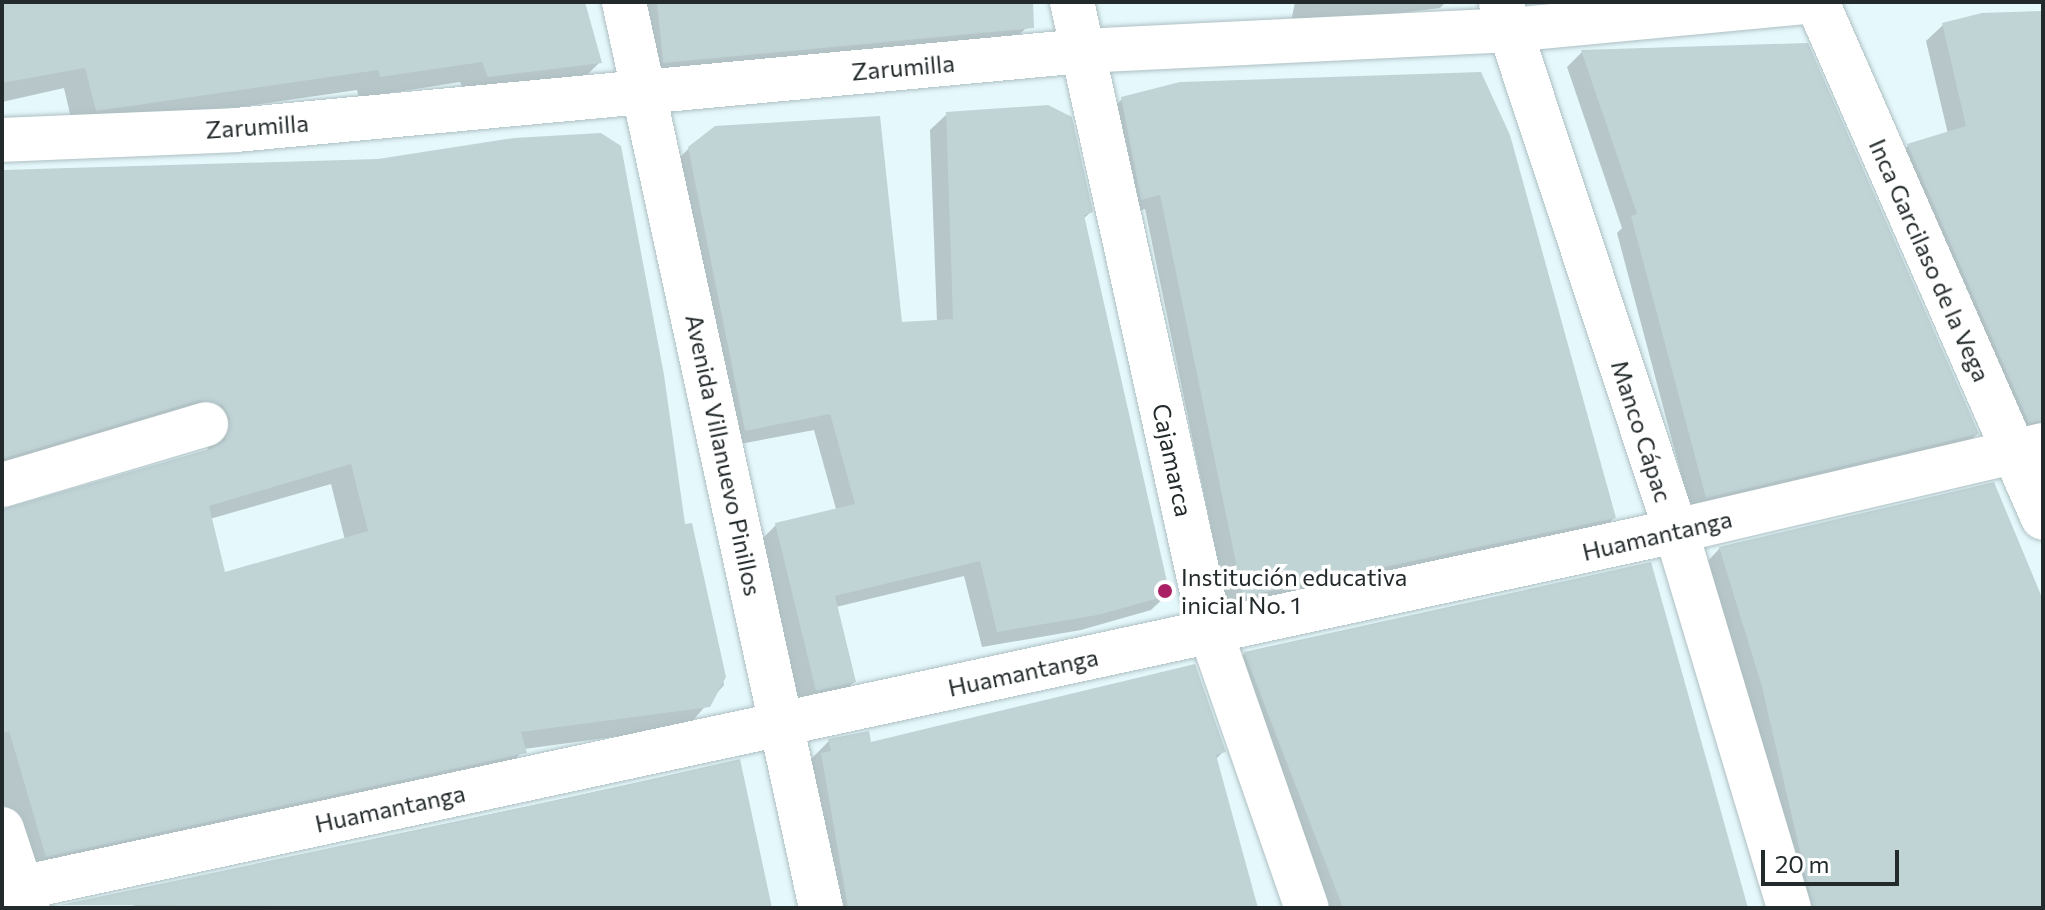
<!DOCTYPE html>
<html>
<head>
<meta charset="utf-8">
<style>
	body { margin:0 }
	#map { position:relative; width:2045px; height:910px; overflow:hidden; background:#e5f8fb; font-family:Commissioner,sans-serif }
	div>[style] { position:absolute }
	.shadow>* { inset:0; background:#0003 }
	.building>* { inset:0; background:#c0d3d5 }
	.roads { filter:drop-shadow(0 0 2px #adbfc2) drop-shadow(0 0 2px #adbfc2) }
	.minor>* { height:44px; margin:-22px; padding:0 22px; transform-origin:22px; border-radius:22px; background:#fff }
	.dots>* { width:22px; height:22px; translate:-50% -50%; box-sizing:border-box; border:4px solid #fff; border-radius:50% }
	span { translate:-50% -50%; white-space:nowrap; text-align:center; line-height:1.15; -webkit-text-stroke:7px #fff; paint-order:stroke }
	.street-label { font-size:24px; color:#232a2b }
	.poi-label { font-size:24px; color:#232a2b }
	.left { translate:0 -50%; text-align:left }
	.frame { position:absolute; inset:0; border:4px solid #232a2b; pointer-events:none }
	.scale { position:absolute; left:1761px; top:850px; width:138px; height:36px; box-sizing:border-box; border:4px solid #232a2b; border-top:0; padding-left:10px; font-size:24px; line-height:28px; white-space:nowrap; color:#232a2b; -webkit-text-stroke:6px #fff; paint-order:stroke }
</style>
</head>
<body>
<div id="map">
	<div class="shadow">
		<i style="clip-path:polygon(2px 2px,583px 2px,600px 62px,578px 84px,467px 97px,460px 82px,359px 98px,357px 90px,74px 131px,64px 88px,2px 102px)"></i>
		<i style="clip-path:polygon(641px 2px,1023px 2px,1026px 28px,1011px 43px,648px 77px)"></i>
		<i style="clip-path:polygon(1295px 2px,1446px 2px,1440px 8px,1290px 27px)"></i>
		<i style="clip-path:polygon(2043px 13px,2043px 436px,2012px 438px,1891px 162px,1908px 146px,1948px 134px,1926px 41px,1943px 25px)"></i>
		<i style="clip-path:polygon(1582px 52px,1977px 434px,1962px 449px,1691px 512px,1617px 233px,1622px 228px,1567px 67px)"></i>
		<i style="clip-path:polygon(1122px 99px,1614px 518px,1599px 533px,1228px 611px,1145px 209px,1126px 214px,1107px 114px)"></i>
		<i style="clip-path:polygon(947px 114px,1091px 212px,1083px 219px,1168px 594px,1151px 610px,1081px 630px,982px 647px,964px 576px,836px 607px,854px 682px,838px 698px,800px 706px,760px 541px,776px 525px,836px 509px,814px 430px,729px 446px,673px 165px,689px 148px,901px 324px,937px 322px,930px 130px)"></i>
		<i style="clip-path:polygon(evenodd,378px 161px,683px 527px,691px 525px,724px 685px,687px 727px,524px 749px,504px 773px,25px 877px,2px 798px,2px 511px,207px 452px,210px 439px,2px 472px,2px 171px,378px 161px,331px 484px,345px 540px,223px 575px,210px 519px,331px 484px)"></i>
		<i style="clip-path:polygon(1720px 548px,2043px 603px,2043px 908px,1796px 908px,1705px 564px)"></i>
		<i style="clip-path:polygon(1245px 653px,1746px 908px,1323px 908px,1230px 668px)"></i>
		<i style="clip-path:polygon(829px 741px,1224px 751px,1215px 760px,1257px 908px,828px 908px,810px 760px)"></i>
		<i style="clip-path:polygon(738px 761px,771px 908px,130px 908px,167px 884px)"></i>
	</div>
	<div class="building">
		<i style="clip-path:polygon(2px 2px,585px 2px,602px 63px,488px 77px,482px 62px,380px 77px,378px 70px,96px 111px,85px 68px,2px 83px)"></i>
		<i style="clip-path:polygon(657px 2px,1033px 2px,1034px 28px,663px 63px)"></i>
		<i style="clip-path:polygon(2043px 11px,2043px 421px,2029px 423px,1907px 144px,1966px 126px,1942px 23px,1982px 13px)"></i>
		<i style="clip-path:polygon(1808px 43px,1979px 434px,1706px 498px,1631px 216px,1637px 214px,1581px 50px)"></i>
		<i style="clip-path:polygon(1481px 72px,1510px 135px,1616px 518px,1243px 597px,1160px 195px,1141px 200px,1121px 97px,1180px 82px)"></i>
		<i style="clip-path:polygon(1048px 105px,1072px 117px,1093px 212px,1084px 215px,1170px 595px,1098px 615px,997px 632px,980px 561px,835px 596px,856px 682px,816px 691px,775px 523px,855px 504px,830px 414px,745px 431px,688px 147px,715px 126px,880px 116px,902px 322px,953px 319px,946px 112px)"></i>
		<i style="clip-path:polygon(evenodd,601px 133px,621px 146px,664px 375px,685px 524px,692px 523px,726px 677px,710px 707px,521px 732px,527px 753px,46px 857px,9px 731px,2px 733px,2px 509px,213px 448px,225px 441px,230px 418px,223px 405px,199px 400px,2px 459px,2px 170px,378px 159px,514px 138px,601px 133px,351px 464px,368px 531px,225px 572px,209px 506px,351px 464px)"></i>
		<i style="clip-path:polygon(1994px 482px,2043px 600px,2043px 908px,1813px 908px,1762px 687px,1719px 547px)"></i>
		<i style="clip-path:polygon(1651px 562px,1748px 908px,1343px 908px,1244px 652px)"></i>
		<i style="clip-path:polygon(1195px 664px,1226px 752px,1216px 755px,1258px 908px,848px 908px,821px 753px,831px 751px,828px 739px,869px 731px,871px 742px)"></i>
		<i style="clip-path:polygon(740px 759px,772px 908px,60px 905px,572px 797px)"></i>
	</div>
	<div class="roads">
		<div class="minor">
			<i style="left:624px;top:2px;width:927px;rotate:77.73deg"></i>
			<i style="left:1072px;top:2px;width:646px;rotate:77.58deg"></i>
			<i style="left:1211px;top:633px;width:291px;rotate:70.8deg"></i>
			<i style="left:1817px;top:2px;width:563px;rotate:66.35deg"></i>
			<i style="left:1501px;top:3px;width:556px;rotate:71.66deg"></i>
			<i style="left:1676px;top:531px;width:394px;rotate:73.3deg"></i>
			<i style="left:2px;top:140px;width:234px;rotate:-2.4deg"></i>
			<i style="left:236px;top:130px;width:851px;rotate:-5.33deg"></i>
			<i style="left:1083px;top:51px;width:427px;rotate:-2.8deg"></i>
			<i style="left:1509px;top:30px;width:296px;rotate:-5.4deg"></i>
			<i style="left:2px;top:485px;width:213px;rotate:-16.6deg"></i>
			<i style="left:2px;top:829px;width:83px;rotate:71.8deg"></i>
			<i style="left:2px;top:892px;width:1712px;rotate:-12.17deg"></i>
			<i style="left:1676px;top:531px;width:377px;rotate:-13.2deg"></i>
		</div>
	</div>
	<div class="dots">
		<i style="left:1165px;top:591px;background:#a92065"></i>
	</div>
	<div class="street-label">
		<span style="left:903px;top:67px;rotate:-5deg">Zarumilla</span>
		<span style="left:257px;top:126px;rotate:-4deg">Zarumilla</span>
		<span style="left:1930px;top:260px;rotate:66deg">Inca Garcilaso de la Vega</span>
		<span style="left:1642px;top:431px;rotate:72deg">Manco Cápac</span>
		<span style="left:724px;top:455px;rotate:78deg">Avenida Villanuevo Pinillos</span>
		<span style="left:1173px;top:460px;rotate:78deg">Cajamarca</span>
		<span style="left:1657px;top:535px;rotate:-13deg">Huamantanga</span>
		<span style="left:1023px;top:672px;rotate:-12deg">Huamantanga</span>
		<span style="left:390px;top:808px;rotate:-12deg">Huamantanga</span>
	</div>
	<div class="poi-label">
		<span class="left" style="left:1181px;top:591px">Institución educativa<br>inicial No. 1</span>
	</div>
	<div class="frame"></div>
	<div class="scale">20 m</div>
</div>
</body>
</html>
